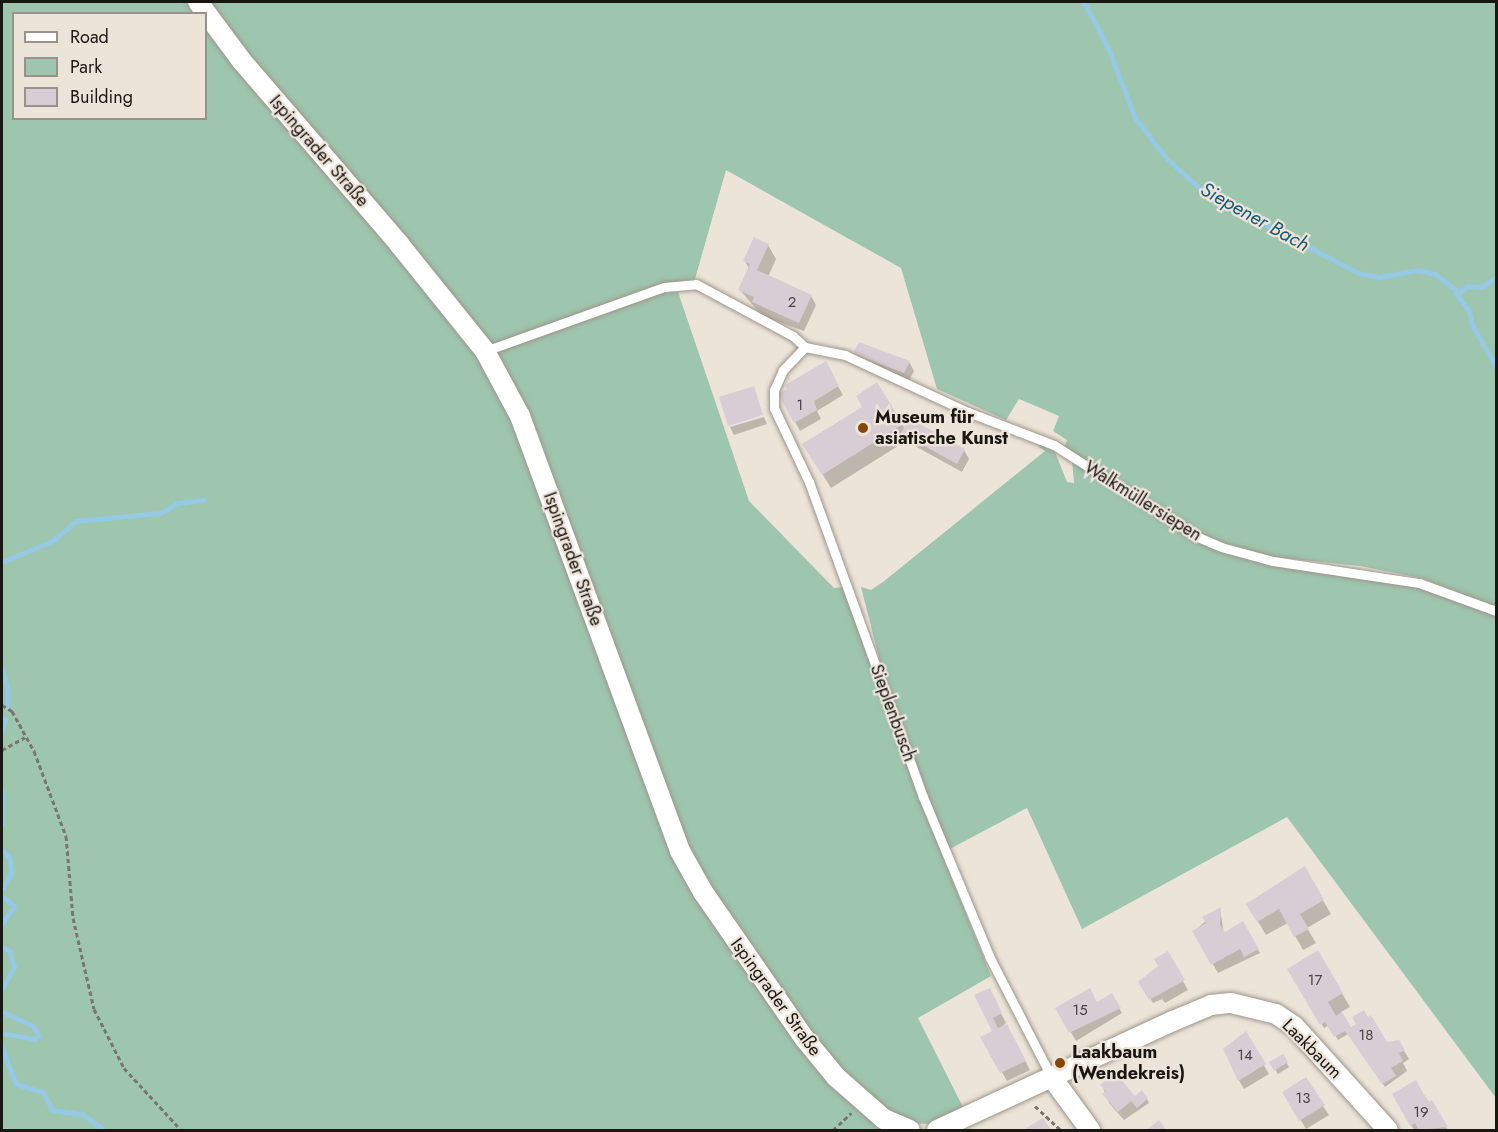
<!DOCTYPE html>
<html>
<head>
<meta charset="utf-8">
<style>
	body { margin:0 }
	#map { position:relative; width:1498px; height:1132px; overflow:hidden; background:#ede4d9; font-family:Jost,sans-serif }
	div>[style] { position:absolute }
	.green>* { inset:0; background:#9ec5ad }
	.shadow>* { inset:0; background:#0003 }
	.stream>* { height:5px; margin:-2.5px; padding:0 2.5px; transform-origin:2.5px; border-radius:2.5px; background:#95c9e4 }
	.building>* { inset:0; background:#d9cdd5 }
	.path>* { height:3px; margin-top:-1.5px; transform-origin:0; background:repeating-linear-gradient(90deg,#7a756d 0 4.5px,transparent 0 7.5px) }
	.roads { filter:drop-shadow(0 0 2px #9d958b) drop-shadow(0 0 2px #9d958b) }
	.service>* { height:9px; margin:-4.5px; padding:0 4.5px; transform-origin:4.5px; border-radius:4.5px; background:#fff }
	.minor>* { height:20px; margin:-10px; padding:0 10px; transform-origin:10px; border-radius:10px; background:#fff }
	.dots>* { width:16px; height:16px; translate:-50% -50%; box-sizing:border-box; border:3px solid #ede4d9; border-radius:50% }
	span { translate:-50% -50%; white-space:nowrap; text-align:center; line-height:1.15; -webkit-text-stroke:4.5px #ede4d9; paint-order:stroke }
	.number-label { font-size:15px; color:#4a4444 }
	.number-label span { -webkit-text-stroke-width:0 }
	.street-label { font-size:18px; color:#1a1713 }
	.poi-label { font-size:18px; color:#1a1713; font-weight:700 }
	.left { translate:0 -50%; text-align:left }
	.water-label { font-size:20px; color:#1c5b77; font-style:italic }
	.frame { position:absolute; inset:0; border:3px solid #1a1713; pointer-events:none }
	.legend { position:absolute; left:12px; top:12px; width:195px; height:108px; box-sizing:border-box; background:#ede4d9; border:2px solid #99928a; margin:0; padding:8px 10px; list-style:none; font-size:18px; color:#1a1713 }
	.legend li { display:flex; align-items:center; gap:12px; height:30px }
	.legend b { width:30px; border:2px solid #99928a }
</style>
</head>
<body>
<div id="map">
	<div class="green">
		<i style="clip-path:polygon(2px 2px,193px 2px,202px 13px,14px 14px,14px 118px,206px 118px,206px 18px,396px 245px,509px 398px,677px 850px,800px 1039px,896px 1130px,2px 1130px)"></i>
		<i style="clip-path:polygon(202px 2px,1496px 2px,1496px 607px,1421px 578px,1360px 566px,1274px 557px,1222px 543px,1199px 533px,1064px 448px,1067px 440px,1053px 431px,1059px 416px,1019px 399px,1006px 420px,937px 389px,901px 268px,726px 170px,695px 279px,662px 284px,485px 347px)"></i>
		<i style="clip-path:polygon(678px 292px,749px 501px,834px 588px,844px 587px,919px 797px,991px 976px,918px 1018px,965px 1111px,930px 1124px,906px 1123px,840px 1074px,685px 853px,490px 354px,663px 293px)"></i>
		<i style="clip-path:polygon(1040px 444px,1055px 452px,1067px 482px,1074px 483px,1072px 460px,1220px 550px,1272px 566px,1418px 587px,1496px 616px,1496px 1098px,1287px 817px,1082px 929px,1027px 808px,946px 851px,887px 689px,861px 587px,871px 590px,883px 582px,1045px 451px,1039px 447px)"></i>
	</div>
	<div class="shadow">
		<i style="clip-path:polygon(768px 245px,776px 259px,768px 277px,811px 296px,816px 305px,804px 331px,762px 316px,740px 290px,749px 269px,745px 261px)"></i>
		<i style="clip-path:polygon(855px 354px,909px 362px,914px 371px,909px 381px,860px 363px)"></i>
		<i style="clip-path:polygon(825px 364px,843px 395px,817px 411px,821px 419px,800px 431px,780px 394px)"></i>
		<i style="clip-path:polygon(877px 384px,905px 429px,964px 450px,969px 459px,962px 472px,906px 441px,831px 488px,804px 444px,864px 407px)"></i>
		<i style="clip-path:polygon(764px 417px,767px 424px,734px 435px,730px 427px)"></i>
		<i style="clip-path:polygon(1304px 868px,1331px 914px,1307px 928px,1316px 943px,1303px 950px,1288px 923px,1266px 935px,1248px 905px)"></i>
		<i style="clip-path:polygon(1220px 909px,1224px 934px,1243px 923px,1260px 953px,1218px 973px,1194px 931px)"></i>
		<i style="clip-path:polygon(1318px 952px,1350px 1007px,1341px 1012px,1351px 1029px,1387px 1043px,1398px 1041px,1409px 1059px,1403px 1063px,1407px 1071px,1385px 1087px,1348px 1034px,1338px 1040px,1329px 1025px,1324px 1028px,1289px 969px)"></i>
		<i style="clip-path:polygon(1167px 953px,1188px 990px,1165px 1003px,1162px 999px,1153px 1003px,1141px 982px,1154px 985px,1148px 974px,1160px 967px)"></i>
		<i style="clip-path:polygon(989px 990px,1006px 1023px,998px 1030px,1012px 1035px,1030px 1070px,1007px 1081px,982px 1037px,994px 1032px)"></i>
		<i style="clip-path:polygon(1112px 995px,1122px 1013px,1076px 1041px,1057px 1008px,1097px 1004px)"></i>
		<i style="clip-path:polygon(1245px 1033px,1269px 1074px,1244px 1089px,1233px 1070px)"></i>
		<i style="clip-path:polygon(1283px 1056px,1289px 1067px,1278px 1074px,1271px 1063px)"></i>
		<i style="clip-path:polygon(1305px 1079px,1329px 1115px,1306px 1129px,1284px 1092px)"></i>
		<i style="clip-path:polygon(1415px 1082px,1448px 1130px,1414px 1130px,1394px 1095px)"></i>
		<i style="clip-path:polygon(1102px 1085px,1135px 1099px,1147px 1099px,1149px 1103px,1124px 1120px,1109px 1103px)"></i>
	</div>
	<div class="stream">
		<i style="left:1084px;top:2px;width:52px;rotate:62.4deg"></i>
		<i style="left:1108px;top:48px;width:75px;rotate:68.9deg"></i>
		<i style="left:1135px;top:118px;width:51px;rotate:52.2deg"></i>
		<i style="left:1166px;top:158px;width:52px;rotate:41.9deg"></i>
		<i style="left:1205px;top:193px;width:174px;rotate:27.5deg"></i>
		<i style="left:1359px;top:273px;width:20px;rotate:11deg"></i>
		<i style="left:1379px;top:277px;width:40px;rotate:-10deg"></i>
		<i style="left:1418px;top:270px;width:17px;rotate:13deg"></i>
		<i style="left:1435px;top:274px;width:31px;rotate:38deg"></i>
		<i style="left:1459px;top:293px;width:11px;rotate:-41deg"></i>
		<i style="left:1467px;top:286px;width:15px;rotate:4deg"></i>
		<i style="left:1482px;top:287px;width:17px;rotate:-36deg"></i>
		<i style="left:1455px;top:293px;width:22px;rotate:51deg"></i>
		<i style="left:1469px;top:310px;width:15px;rotate:79deg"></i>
		<i style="left:1472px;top:325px;width:48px;rotate:59.7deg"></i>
		<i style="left:2px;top:562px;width:56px;rotate:-22.9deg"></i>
		<i style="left:54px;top:540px;width:29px;rotate:-41deg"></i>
		<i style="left:76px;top:521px;width:84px;rotate:-5.4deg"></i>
		<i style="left:160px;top:513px;width:21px;rotate:-29deg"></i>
		<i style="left:178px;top:503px;width:26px;rotate:-7deg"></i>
		<i style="left:2px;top:667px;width:28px;rotate:77deg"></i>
		<i style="left:8px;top:694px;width:12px;rotate:95deg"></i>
		<i style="left:2px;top:731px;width:12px;rotate:-76deg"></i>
		<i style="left:2px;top:791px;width:33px;rotate:90deg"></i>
		<i style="left:2px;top:850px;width:12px;rotate:48deg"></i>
		<i style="left:10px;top:859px;width:14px;rotate:86deg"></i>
		<i style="left:11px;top:873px;width:19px;rotate:118deg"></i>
		<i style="left:2px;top:896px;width:16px;rotate:40deg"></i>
		<i style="left:14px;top:906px;width:22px;rotate:124deg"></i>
		<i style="left:2px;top:947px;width:9px;rotate:27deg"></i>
		<i style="left:10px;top:951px;width:16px;rotate:76deg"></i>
		<i style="left:14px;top:967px;width:25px;rotate:119deg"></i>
		<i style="left:2px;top:1012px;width:34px;rotate:24deg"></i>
		<i style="left:33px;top:1026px;width:10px;rotate:61deg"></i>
		<i style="left:38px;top:1035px;width:5px;rotate:127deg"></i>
		<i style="left:35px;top:1039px;width:34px;rotate:-170deg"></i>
		<i style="left:2px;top:1048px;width:39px;rotate:69deg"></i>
		<i style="left:16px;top:1084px;width:28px;rotate:17deg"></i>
		<i style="left:43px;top:1092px;width:20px;rotate:63deg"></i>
		<i style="left:52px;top:1110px;width:30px;rotate:8deg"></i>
		<i style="left:82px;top:1114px;width:27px;rotate:36deg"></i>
	</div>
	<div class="building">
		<i style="clip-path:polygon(754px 237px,769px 244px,757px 270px,812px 295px,799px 323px,752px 302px,754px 297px,738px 290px,750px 264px,743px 261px)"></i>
		<i style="clip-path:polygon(859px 342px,910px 361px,904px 373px,853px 354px)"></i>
		<i style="clip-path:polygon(826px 361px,839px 386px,814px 401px,817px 410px,794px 423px,778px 394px,787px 389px,785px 385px)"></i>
		<i style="clip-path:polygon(877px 382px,903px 424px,822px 475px,802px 444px,862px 407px,856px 396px)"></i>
		<i style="clip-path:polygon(754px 386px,763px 415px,728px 426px,719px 397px)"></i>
		<i style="clip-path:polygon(909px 418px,965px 449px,957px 464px,901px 433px)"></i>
		<i style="clip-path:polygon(1305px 866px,1324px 900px,1300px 914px,1309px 929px,1294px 937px,1279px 909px,1257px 922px,1246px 904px)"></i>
		<i style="clip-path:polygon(1221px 907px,1220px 925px,1225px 932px,1243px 921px,1259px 949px,1244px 957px,1240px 949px,1211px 965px,1192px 931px,1206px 923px,1202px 917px)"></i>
		<i style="clip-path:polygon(1318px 950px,1343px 993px,1328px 1002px,1336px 1016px,1342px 1012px,1351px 1027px,1356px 1024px,1352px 1017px,1364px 1010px,1368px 1017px,1371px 1015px,1387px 1042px,1399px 1040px,1405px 1050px,1399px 1053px,1403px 1061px,1391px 1068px,1396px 1076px,1382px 1084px,1345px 1031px,1334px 1037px,1325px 1022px,1320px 1025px,1287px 969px)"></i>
		<i style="clip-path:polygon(1168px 951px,1185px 980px,1149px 1000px,1138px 982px,1158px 966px,1154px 959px)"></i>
		<i style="clip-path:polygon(990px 988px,1002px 1013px,993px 1018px,998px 1028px,1007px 1024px,1026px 1061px,1000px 1073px,980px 1037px,992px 1031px,974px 995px)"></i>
		<i style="clip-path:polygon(1090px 988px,1097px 1002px,1112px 993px,1121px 1008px,1069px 1033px,1055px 1008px)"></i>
		<i style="clip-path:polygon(1246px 1031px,1266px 1064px,1238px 1081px,1223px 1049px)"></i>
		<i style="clip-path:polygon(1283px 1054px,1288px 1062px,1274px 1071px,1269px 1062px)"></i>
		<i style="clip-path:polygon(1115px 1072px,1135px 1096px,1142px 1090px,1148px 1098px,1137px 1108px,1131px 1101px,1118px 1112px,1102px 1094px,1106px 1092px,1100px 1085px)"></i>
		<i style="clip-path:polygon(1306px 1077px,1325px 1105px,1299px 1121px,1282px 1092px)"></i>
		<i style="clip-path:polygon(1416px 1080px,1428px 1102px,1432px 1100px,1448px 1127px,1419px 1130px,1415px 1123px,1410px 1126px,1392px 1094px)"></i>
		<i style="clip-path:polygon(1043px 1118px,1051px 1130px,1023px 1130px)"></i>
		<i style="clip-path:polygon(1159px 1120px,1166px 1130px,1146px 1130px)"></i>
	</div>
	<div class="path">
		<i style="left:2px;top:705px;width:12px;rotate:31deg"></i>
		<i style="left:12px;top:711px;width:46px;rotate:61.2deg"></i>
		<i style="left:34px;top:751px;width:91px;rotate:69.4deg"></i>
		<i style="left:66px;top:836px;width:82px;rotate:85.1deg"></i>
		<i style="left:73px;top:918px;width:93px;rotate:77deg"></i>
		<i style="left:94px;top:1009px;width:66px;rotate:63deg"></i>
		<i style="left:124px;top:1068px;width:84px;rotate:47.4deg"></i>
		<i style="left:2px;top:750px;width:26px;rotate:-29deg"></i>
		<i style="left:1035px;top:1106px;width:35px;rotate:43deg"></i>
		<i style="left:833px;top:1130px;width:25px;rotate:-43deg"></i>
	</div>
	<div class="roads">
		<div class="service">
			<i style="left:805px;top:347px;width:32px;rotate:134deg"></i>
			<i style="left:783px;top:370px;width:22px;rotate:114deg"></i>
			<i style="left:774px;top:390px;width:18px;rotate:90deg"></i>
			<i style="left:774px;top:408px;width:82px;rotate:64.7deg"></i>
			<i style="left:809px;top:482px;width:335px;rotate:70.1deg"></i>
			<i style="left:923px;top:797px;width:174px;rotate:67.4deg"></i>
			<i style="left:990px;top:958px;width:135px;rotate:62.7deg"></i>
			<i style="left:805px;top:347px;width:41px;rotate:11.3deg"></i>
			<i style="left:845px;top:355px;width:136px;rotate:24.9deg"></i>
			<i style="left:968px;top:412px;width:92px;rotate:21deg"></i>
			<i style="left:1054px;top:445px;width:171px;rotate:32.6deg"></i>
			<i style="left:1198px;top:537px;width:25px;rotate:23deg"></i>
			<i style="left:1221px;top:547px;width:54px;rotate:15.1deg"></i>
			<i style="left:1273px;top:561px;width:148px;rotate:8.6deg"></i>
			<i style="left:1419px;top:583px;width:82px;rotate:20deg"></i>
			<i style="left:485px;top:351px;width:190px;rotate:-19.7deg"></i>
			<i style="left:664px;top:287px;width:32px;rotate:-5deg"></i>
			<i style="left:696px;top:284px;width:110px;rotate:28.2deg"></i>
			<i style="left:793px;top:336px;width:16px;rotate:43deg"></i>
		</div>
		<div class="minor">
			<i style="left:198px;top:2px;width:72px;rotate:53.4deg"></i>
			<i style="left:241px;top:60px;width:243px;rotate:49.3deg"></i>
			<i style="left:399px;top:244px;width:137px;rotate:51.2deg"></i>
			<i style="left:485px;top:351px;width:74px;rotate:61.7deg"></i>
			<i style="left:520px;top:416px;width:463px;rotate:69.8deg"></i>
			<i style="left:680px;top:851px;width:47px;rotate:60.7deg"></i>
			<i style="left:703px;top:892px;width:178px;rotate:55.3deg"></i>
			<i style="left:804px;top:1038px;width:50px;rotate:50.6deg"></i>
			<i style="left:836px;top:1077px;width:64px;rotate:41.2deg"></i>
			<i style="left:884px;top:1119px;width:28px;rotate:23deg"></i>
			<i style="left:1053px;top:1079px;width:63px;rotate:54deg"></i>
			<i style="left:937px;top:1130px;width:260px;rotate:-24.8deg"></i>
			<i style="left:1173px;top:1021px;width:41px;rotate:-22.8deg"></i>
			<i style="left:1211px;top:1005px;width:20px;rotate:-6deg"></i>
			<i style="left:1231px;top:1003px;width:46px;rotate:13.7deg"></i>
			<i style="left:1276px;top:1014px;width:22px;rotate:34deg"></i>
			<i style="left:1294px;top:1026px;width:140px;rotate:47.9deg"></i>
		</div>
	</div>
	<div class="dots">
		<i style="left:863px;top:428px;background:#854707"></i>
		<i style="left:1060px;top:1063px;background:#854707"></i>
	</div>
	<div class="number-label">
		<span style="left:792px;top:303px">2</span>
		<span style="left:800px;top:406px">1</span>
		<span style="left:1315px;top:981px">17</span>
		<span style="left:1080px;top:1011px">15</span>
		<span style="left:1366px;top:1036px">18</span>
		<span style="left:1245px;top:1056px">14</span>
		<span style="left:1303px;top:1099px">13</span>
		<span style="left:1421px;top:1113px">19</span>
	</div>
	<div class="street-label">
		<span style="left:319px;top:151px;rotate:49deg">Ispingrader Straße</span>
		<span style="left:1143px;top:501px;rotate:32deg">Walkmüllersiepen</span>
		<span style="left:573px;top:559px;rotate:70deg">Ispingrader Straße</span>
		<span style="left:893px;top:713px;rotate:70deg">Sieplenbusch</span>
		<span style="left:776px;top:997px;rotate:54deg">Ispingrader Straße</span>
		<span style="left:1312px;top:1049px;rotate:45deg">Laakbaum</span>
	</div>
	<div class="poi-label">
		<span class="left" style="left:875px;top:428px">Museum für<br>asiatische Kunst</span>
		<span class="left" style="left:1072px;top:1063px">Laakbaum<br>(Wendekreis)</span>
	</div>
	<div class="water-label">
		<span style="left:1255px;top:217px;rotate:29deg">Siepener Bach</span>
	</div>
	<div class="frame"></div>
	<ul class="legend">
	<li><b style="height:8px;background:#fff"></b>Road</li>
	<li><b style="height:16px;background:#9ec5ad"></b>Park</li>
	<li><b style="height:16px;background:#d9cdd5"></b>Building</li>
	</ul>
</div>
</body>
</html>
